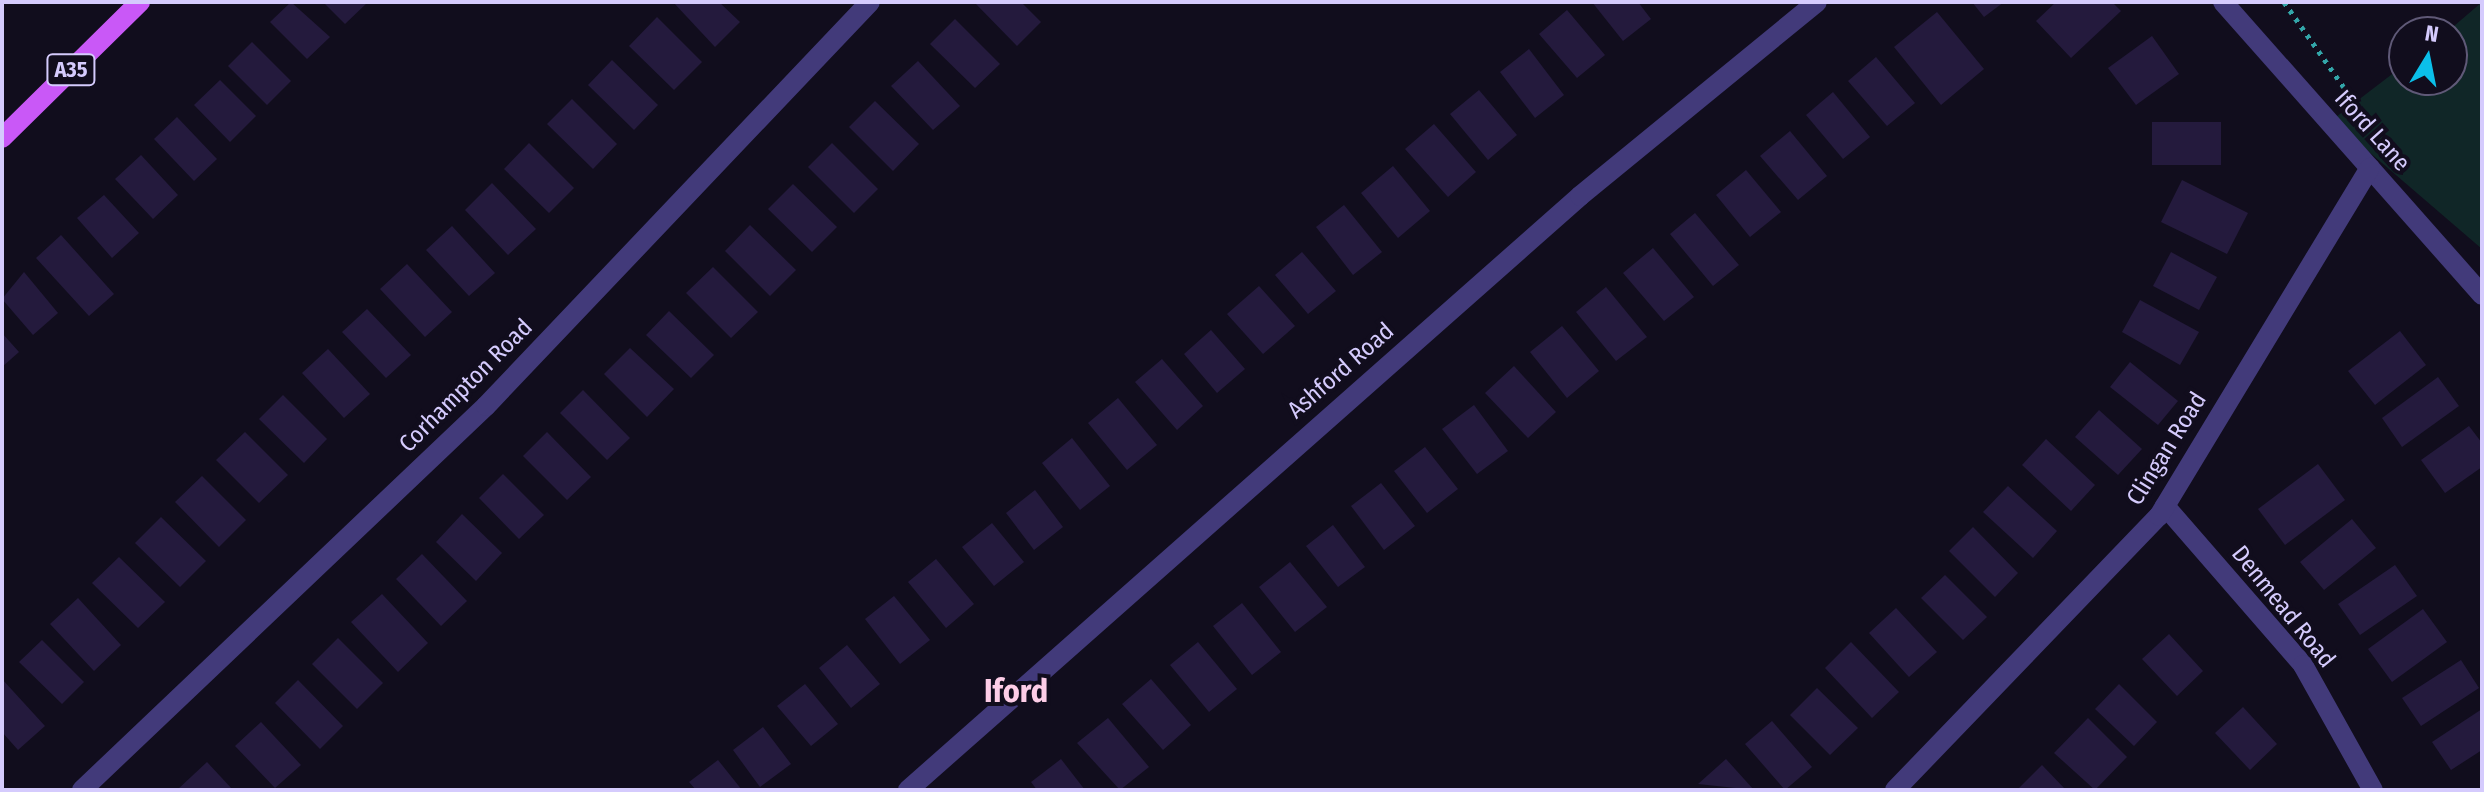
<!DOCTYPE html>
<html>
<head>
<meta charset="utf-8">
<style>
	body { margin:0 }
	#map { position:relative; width:2484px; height:792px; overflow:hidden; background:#110d1d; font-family:"Fira Sans Condensed",sans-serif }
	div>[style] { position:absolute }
	.green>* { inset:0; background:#102627 }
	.building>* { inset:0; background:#241a3d }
	.path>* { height:5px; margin-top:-2.5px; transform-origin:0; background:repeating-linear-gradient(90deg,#33a6a9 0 4px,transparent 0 10px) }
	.minor>* { height:20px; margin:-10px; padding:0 10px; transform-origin:10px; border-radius:10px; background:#423a7a }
	.major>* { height:20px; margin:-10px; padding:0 10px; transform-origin:10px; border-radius:10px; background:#c958f7 }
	span { translate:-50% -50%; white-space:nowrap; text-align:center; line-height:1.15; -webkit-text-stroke:8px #110d1d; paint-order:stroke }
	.shield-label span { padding:2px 6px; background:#110d1d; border:2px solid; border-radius:6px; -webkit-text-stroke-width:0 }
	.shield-label { font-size:22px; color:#d5cbfd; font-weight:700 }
	.street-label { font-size:24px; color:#d5cbfd }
	.district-label { font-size:32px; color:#fdcde7; font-weight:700 }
	.frame { position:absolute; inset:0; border:4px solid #d5cbfd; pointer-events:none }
	.north { position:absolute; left:2388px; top:16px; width:80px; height:80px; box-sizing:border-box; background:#110d1d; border:2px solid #5f5977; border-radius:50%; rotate:10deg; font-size:22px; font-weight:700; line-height:32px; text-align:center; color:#d5cbfd }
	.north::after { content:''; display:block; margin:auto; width:28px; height:36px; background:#0bbfe9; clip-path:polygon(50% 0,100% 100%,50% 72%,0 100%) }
</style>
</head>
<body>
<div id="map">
	<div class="green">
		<i style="clip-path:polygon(2482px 2px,2482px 249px,2332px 120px,2404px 65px,2404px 80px,2452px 80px,2447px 32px)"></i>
	</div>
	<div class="building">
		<i style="clip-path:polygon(291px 2px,330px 37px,307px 59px,270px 22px)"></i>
		<i style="clip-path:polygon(323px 2px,368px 2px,345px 24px)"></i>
		<i style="clip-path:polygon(673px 2px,719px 2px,740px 22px,715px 47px)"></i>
		<i style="clip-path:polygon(974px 2px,1021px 2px,1041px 22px,1017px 46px)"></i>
		<i style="clip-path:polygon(1592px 2px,1638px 2px,1651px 19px,1623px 41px)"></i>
		<i style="clip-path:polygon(1972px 2px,2004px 2px,1984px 17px)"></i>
		<i style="clip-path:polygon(2056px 2px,2112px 2px,2121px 11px,2071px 58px,2036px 21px)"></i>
		<i style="clip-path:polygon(1567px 10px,1605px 55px,1577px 78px,1539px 34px)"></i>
		<i style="clip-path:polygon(1937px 12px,1984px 69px,1941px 105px,1894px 47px)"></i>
		<i style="clip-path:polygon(657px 17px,702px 62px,674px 90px,629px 46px)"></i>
		<i style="clip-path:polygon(955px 19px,1000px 64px,975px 88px,930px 44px)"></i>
		<i style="clip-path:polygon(2152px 36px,2179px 74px,2136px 105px,2108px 68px)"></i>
		<i style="clip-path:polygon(252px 42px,291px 81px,267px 105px,228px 66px)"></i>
		<i style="clip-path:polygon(1529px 49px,1564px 95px,1535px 118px,1500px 72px)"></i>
		<i style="clip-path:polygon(1876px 57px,1915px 103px,1887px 126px,1848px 81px)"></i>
		<i style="clip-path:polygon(612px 60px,658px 105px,634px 130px,588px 85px)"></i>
		<i style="clip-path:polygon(918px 61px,960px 106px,933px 130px,891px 86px)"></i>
		<i style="clip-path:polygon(220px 80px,256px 116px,230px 142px,194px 105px)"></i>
		<i style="clip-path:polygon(1479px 90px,1517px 135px,1488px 160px,1450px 114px)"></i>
		<i style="clip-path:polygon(1833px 92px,1870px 137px,1843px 159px,1806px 115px)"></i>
		<i style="clip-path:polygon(572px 99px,617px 144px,593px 169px,547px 124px)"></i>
		<i style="clip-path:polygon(875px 101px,919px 144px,893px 171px,849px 127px)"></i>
		<i style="clip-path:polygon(177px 117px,217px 159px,194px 181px,154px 139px)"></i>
		<i style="clip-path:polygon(2152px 122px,2221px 122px,2221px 165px,2152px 165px)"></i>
		<i style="clip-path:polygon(1434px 124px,1476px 172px,1448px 197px,1405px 149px)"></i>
		<i style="clip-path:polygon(1790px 131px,1827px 176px,1798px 200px,1760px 156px)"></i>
		<i style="clip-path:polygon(529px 143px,574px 188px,549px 213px,504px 169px)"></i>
		<i style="clip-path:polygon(832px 143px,878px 189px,854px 213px,808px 167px)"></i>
		<i style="clip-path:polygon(141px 155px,178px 195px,153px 219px,115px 179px)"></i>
		<i style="clip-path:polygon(1393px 166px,1430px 211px,1398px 238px,1361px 193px)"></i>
		<i style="clip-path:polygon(1746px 170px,1781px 212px,1750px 237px,1716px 195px)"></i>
		<i style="clip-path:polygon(2182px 180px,2248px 213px,2227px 254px,2161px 222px)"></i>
		<i style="clip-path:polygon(492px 183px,536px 229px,508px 255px,465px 210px)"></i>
		<i style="clip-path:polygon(793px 184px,837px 227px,812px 252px,768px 209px)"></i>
		<i style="clip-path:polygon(104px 195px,139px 233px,112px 258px,77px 218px)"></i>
		<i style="clip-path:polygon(1344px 205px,1382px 252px,1353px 275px,1316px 227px)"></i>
		<i style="clip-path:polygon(1695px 213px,1739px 265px,1713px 286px,1670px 234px)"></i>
		<i style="clip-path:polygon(750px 225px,796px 270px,770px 296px,725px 251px)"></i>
		<i style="clip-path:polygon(452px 226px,495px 273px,469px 296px,426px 250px)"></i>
		<i style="clip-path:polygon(61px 235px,114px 294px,89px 316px,36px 258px)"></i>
		<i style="clip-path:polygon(1653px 248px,1694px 297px,1664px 321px,1623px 273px)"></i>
		<i style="clip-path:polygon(1302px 252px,1336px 291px,1308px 314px,1275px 275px)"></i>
		<i style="clip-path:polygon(2171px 252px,2217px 277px,2199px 310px,2153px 286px)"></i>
		<i style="clip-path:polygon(407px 264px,452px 312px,425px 337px,380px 289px)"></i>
		<i style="clip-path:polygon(713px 267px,758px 312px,731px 338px,686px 293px)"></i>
		<i style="clip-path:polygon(24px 272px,58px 313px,33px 335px,2px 299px)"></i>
		<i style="clip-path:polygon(1259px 286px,1295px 326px,1263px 354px,1227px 314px)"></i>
		<i style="clip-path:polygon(1606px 287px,1647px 337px,1616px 361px,1576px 312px)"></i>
		<i style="clip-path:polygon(2140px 300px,2199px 332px,2180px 365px,2122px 332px)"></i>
		<i style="clip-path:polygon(367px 309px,411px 355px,386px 378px,342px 332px)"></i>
		<i style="clip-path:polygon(669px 311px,714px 355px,691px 378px,646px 335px)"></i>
		<i style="clip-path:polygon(1562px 326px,1599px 371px,1567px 398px,1530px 352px)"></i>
		<i style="clip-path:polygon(1211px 330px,1245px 369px,1217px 393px,1184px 354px)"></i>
		<i style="clip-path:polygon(2400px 331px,2426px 365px,2375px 405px,2348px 371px)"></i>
		<i style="clip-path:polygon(2px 333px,19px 352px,2px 367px)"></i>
		<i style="clip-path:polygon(630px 348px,674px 389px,647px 417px,604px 374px)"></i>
		<i style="clip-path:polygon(328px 349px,370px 394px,344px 418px,302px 373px)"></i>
		<i style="clip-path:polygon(1162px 359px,1203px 406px,1177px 430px,1135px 382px)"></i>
		<i style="clip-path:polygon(2130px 362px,2178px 401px,2158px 425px,2110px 387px)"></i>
		<i style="clip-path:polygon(1514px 366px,1556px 412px,1528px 438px,1485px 393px)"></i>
		<i style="clip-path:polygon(2438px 377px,2459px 406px,2402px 447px,2382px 418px)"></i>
		<i style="clip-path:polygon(583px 390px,630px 438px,607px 460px,560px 413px)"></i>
		<i style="clip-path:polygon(283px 395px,327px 439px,304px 463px,259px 419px)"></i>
		<i style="clip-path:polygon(1118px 398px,1157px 445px,1127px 470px,1088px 423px)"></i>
		<i style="clip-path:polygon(1474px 405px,1508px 451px,1477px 474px,1442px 429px)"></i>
		<i style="clip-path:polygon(2099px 410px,2142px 449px,2118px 475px,2075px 437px)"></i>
		<i style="clip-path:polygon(2469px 426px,2482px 443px,2482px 467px,2445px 493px,2421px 460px)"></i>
		<i style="clip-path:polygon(245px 432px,288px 475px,259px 503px,216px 460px)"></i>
		<i style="clip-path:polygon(547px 432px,591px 477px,567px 500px,523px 456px)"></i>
		<i style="clip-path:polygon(1072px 438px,1110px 486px,1080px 510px,1042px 463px)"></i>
		<i style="clip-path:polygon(2046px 439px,2095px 485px,2071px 511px,2022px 465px)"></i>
		<i style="clip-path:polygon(1425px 447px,1458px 489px,1427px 513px,1394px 471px)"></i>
		<i style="clip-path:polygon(2318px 464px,2345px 500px,2285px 545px,2258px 509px)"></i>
		<i style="clip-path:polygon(503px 474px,544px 515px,519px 539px,479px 498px)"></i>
		<i style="clip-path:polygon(202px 476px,246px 520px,219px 547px,175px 502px)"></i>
		<i style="clip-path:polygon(1381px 483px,1415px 526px,1384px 550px,1351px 506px)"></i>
		<i style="clip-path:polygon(2008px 486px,2057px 531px,2033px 558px,1983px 512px)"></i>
		<i style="clip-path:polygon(1035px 490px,1063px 527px,1034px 550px,1006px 513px)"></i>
		<i style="clip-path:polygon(462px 514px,502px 553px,476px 581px,436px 542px)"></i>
		<i style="clip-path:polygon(161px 517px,206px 561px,180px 587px,135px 543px)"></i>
		<i style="clip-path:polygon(2352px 519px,2376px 548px,2324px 590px,2300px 562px)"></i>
		<i style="clip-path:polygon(992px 523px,1024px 562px,994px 586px,962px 547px)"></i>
		<i style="clip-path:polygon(1333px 525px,1365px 567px,1338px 587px,1306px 546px)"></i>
		<i style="clip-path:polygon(1973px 527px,2018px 573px,1995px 597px,1949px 551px)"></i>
		<i style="clip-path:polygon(422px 554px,467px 601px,441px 626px,396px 579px)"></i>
		<i style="clip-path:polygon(119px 557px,165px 602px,138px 628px,92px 583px)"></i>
		<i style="clip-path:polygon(936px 559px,974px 604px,946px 628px,908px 582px)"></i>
		<i style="clip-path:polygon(1290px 562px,1327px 607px,1295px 632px,1259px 587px)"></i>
		<i style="clip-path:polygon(2395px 565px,2417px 596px,2360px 635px,2338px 604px)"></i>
		<i style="clip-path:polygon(1945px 575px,1987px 617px,1963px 640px,1921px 598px)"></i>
		<i style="clip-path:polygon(382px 594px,428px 643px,398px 672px,351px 622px)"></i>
		<i style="clip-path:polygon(894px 596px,930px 640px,900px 664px,865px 619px)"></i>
		<i style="clip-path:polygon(78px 598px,121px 645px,94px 671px,50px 624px)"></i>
		<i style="clip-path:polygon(1242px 603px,1281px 652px,1252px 675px,1213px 626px)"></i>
		<i style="clip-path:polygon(1896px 608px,1937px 652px,1909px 677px,1869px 633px)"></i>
		<i style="clip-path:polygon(2423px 609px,2447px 642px,2392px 682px,2368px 649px)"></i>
		<i style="clip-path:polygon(2169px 634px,2203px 671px,2177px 696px,2142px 659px)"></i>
		<i style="clip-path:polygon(338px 638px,383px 683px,357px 709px,312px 664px)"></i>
		<i style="clip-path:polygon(42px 640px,84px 682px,62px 704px,19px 662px)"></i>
		<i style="clip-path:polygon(1198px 642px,1237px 689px,1209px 712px,1170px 665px)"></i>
		<i style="clip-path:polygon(1851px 642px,1899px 692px,1872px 718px,1825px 668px)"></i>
		<i style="clip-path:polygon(847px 645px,880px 684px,851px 708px,819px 668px)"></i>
		<i style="clip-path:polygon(2461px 660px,2479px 688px,2421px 726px,2402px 698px)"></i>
		<i style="clip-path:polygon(2px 679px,45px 726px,18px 750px,2px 732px)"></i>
		<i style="clip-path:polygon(1151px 679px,1191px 725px,1163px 750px,1122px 704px)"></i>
		<i style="clip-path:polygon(298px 680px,343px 726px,320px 749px,275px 703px)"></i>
		<i style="clip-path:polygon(805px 684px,838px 724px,811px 746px,777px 706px)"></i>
		<i style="clip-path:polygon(2119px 684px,2157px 722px,2134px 746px,2095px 709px)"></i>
		<i style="clip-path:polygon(1817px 688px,1858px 728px,1830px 755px,1790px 715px)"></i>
		<i style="clip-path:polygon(2243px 707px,2277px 744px,2250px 770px,2215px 733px)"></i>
		<i style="clip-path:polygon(2482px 709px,2482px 750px,2451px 770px,2432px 742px)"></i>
		<i style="clip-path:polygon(1108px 718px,1149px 767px,1120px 790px,1077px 743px)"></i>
		<i style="clip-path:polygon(2088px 718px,2127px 757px,2095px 790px,2054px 753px)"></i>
		<i style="clip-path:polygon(1772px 721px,1812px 767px,1785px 790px,1745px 744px)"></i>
		<i style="clip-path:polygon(261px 722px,301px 765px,275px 788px,235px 746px)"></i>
		<i style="clip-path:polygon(763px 727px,791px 764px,760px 787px,733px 750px)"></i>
		<i style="clip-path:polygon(1061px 759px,1085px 790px,1037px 790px,1031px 782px)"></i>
		<i style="clip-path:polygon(1726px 759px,1754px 790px,1698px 784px)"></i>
		<i style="clip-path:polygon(718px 760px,742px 790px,696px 790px,689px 782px)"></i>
		<i style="clip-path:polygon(207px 762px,233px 790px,177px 790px)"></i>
		<i style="clip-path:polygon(2042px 765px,2066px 790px,2017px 790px)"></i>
	</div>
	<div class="path">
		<i style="left:2284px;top:2px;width:111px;rotate:54.9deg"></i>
	</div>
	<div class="minor">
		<i style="left:2223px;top:2px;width:391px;rotate:48.5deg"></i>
		<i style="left:2165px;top:506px;width:211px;rotate:49deg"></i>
		<i style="left:2303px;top:665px;width:143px;rotate:60.8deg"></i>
		<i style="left:82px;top:790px;width:557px;rotate:-43.55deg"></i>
		<i style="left:486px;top:406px;width:557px;rotate:-46.45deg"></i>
		<i style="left:908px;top:790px;width:897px;rotate:-41.47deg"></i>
		<i style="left:1580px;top:196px;width:306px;rotate:-39.3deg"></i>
		<i style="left:1895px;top:790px;width:380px;rotate:-46.1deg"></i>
		<i style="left:2159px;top:516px;width:407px;rotate:-58.8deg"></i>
	</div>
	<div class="major">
		<i style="left:2px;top:138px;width:194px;rotate:-44.6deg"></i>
	</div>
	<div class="shield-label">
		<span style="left:71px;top:70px">A35</span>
	</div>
	<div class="street-label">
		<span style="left:2372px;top:131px;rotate:48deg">Iford Lane</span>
		<span style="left:1341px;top:371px;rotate:-41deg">Ashford Road</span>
		<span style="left:466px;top:386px;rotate:-45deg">Corhampton Road</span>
		<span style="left:2167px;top:449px;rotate:-58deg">Clingan Road</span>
		<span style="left:2283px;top:607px;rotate:51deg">Denmead Road</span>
	</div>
	<div class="district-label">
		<span style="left:1016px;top:691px">Iford</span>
	</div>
	<div class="frame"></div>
	<div class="north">N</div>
</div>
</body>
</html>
